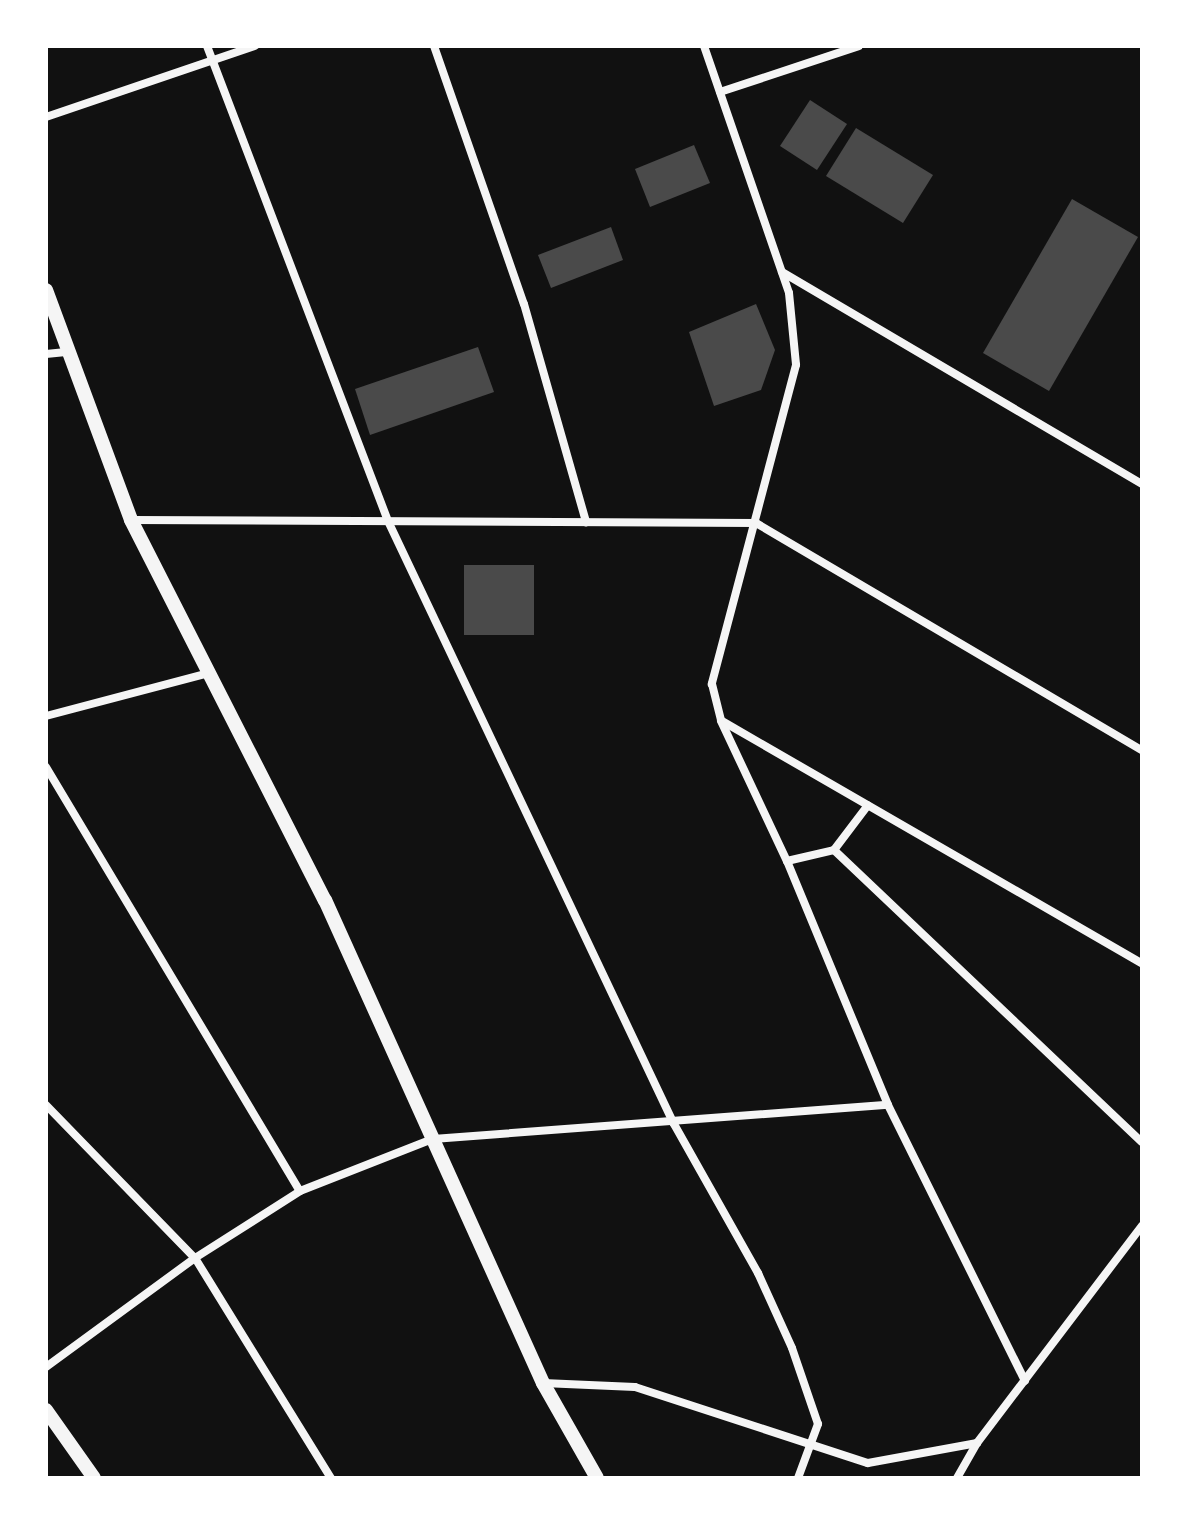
<!DOCTYPE html>
<html>
<head>
<meta charset="utf-8">
<style>
	body { margin:0 }
	#map { position:relative; width:1188px; height:1524px; overflow:hidden; background:#111; font-family:Arial,sans-serif }
	div>[style] { position:absolute }
	.building>* { inset:0; background:#4a4a4a }
	.minor>* { height:8px; margin:-4px; padding:0 4px; transform-origin:4px; border-radius:4px; background:#f5f5f5 }
	.tertiary>* { height:14px; margin:-7px; padding:0 7px; transform-origin:7px; border-radius:7px; background:#f5f5f5 }
	span { translate:-50% -50%; white-space:nowrap; text-align:center; line-height:1.15; -webkit-text-stroke:8px #fff; paint-order:stroke }
	.frame { position:absolute; inset:0; border:48px solid #fff; pointer-events:none }
</style>
</head>
<body>
<div id="map">
	<div class="building">
		<i style="clip-path:polygon(810px 100px,847px 124px,817px 170px,780px 146px)"></i>
		<i style="clip-path:polygon(856px 128px,933px 175px,903px 223px,826px 176px)"></i>
		<i style="clip-path:polygon(694px 145px,710px 183px,650px 207px,635px 169px)"></i>
		<i style="clip-path:polygon(1072px 199px,1138px 237px,1049px 391px,983px 353px)"></i>
		<i style="clip-path:polygon(611px 227px,623px 260px,551px 288px,538px 255px)"></i>
		<i style="clip-path:polygon(756px 304px,775px 350px,761px 390px,714px 406px,689px 332px)"></i>
		<i style="clip-path:polygon(478px 347px,494px 392px,370px 435px,355px 389px)"></i>
		<i style="clip-path:polygon(464px 565px,534px 565px,534px 635px,464px 635px)"></i>
	</div>
	<div class="minor">
		<i style="left:207px;top:46px;width:508px;rotate:69.14deg"></i>
		<i style="left:388px;top:521px;width:667px;rotate:64.63deg"></i>
		<i style="left:674px;top:1124px;width:171px;rotate:60.6deg"></i>
		<i style="left:758px;top:1273px;width:82px;rotate:65.6deg"></i>
		<i style="left:792px;top:1348px;width:80px;rotate:71.1deg"></i>
		<i style="left:818px;top:1424px;width:58px;rotate:110.3deg"></i>
		<i style="left:434px;top:46px;width:273px;rotate:70.8deg"></i>
		<i style="left:524px;top:304px;width:227px;rotate:74.1deg"></i>
		<i style="left:704px;top:46px;width:261px;rotate:71deg"></i>
		<i style="left:789px;top:293px;width:72px;rotate:84.4deg"></i>
		<i style="left:796px;top:365px;width:330px;rotate:104.8deg"></i>
		<i style="left:712px;top:684px;width:38px;rotate:76deg"></i>
		<i style="left:721px;top:721px;width:155px;rotate:64.8deg"></i>
		<i style="left:787px;top:861px;width:264px;rotate:67.5deg"></i>
		<i style="left:888px;top:1105px;width:308px;rotate:63.6deg"></i>
		<i style="left:720px;top:92px;width:146px;rotate:-18.3deg"></i>
		<i style="left:46px;top:117px;width:221px;rotate:-18.8deg"></i>
		<i style="left:782px;top:272px;width:418px;rotate:30.5deg"></i>
		<i style="left:46px;top:354px;width:20px;rotate:-6deg"></i>
		<i style="left:131px;top:520px;width:625px;rotate:0.28deg"></i>
		<i style="left:756px;top:523px;width:448px;rotate:30.5deg"></i>
		<i style="left:46px;top:716px;width:169px;rotate:-14.8deg"></i>
		<i style="left:722px;top:721px;width:485px;rotate:30deg"></i>
		<i style="left:46px;top:767px;width:494px;rotate:59.1deg"></i>
		<i style="left:834px;top:850px;width:424px;rotate:43.5deg"></i>
		<i style="left:787px;top:861px;width:48px;rotate:-13.2deg"></i>
		<i style="left:834px;top:850px;width:56px;rotate:-52.9deg"></i>
		<i style="left:46px;top:1105px;width:214px;rotate:45.8deg"></i>
		<i style="left:195px;top:1258px;width:259px;rotate:58.3deg"></i>
		<i style="left:46px;top:1367px;width:185px;rotate:-36.2deg"></i>
		<i style="left:195px;top:1258px;width:125px;rotate:-32.5deg"></i>
		<i style="left:300px;top:1191px;width:143px;rotate:-21.4deg"></i>
		<i style="left:433px;top:1139px;width:456px;rotate:-4.3deg"></i>
		<i style="left:543px;top:1383px;width:92px;rotate:2.5deg"></i>
		<i style="left:635px;top:1387px;width:245px;rotate:18.1deg"></i>
		<i style="left:868px;top:1463px;width:111px;rotate:-10.4deg"></i>
		<i style="left:957px;top:1478px;width:40px;rotate:-60.3deg"></i>
		<i style="left:977px;top:1443px;width:273px;rotate:-52.8deg"></i>
	</div>
	<div class="tertiary">
		<i style="left:46px;top:290px;width:245px;rotate:69.7deg"></i>
		<i style="left:131px;top:520px;width:427px;rotate:63deg"></i>
		<i style="left:325px;top:900px;width:530px;rotate:65.71deg"></i>
		<i style="left:543px;top:1383px;width:109px;rotate:60.4deg"></i>
		<i style="left:46px;top:1410px;width:83px;rotate:54.8deg"></i>
	</div>
	<div class="frame"></div>
</div>
</body>
</html>
